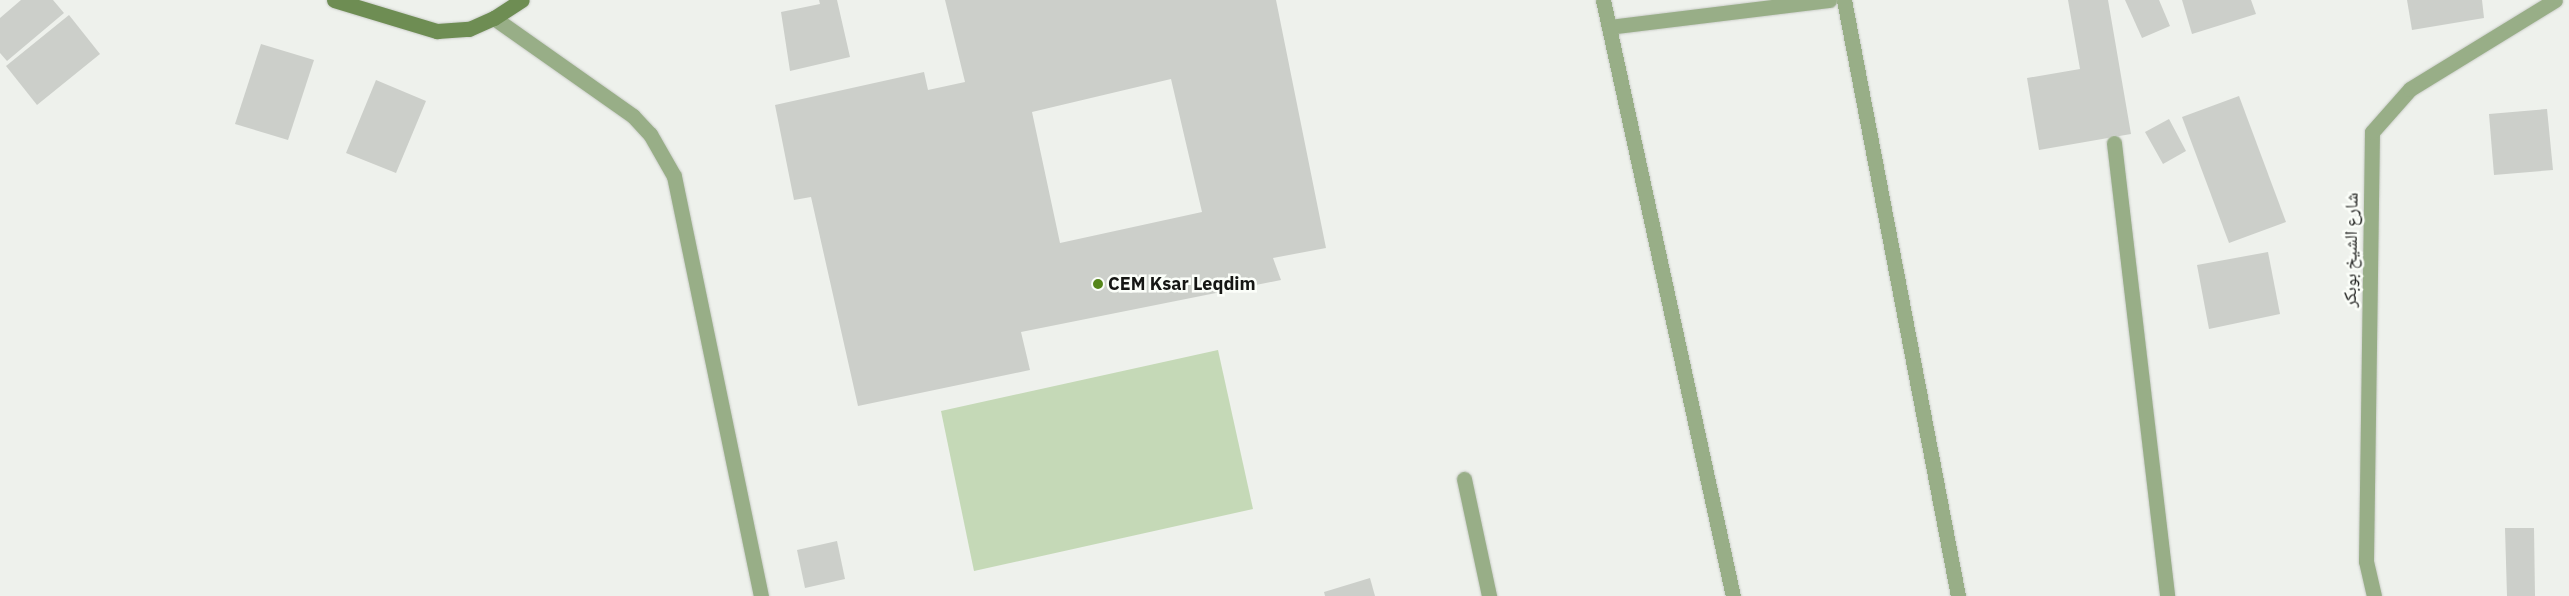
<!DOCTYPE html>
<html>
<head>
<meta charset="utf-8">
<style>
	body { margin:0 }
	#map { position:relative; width:2569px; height:596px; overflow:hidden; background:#eef1ec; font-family:"IBM Plex Sans","Noto Naskh Arabic",sans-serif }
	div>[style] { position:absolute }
	.green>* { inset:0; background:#c5d9b7 }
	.building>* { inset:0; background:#cccfca }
	.roads { filter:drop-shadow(0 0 1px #cbcec9) drop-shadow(0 0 1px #cbcec9) }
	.street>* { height:15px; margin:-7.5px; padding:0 7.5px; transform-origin:7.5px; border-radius:7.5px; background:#98ae87 }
	.secondary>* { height:15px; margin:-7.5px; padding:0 7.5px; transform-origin:7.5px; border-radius:7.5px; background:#6e8d53 }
	.dots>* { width:14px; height:14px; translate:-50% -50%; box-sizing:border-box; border:2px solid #fbfef9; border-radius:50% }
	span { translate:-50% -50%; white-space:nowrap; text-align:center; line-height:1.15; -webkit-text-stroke:5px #fbfef9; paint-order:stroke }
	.street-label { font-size:18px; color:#151614 }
	.poi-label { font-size:18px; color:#151614; font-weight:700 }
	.left { translate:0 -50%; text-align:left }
</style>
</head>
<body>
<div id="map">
	<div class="green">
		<i style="clip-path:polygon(1218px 350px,1253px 509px,974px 571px,941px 411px)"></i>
	</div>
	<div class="building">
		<i style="clip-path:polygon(21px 0,53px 0,64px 13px,7px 61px,0 53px,0 18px)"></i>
		<i style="clip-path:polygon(819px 0,837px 0,850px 57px,790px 71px,781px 12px,820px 4px)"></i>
		<i style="clip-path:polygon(evenodd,945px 0,1276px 0,1326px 248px,1273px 258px,1281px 280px,1021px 332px,1030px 370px,858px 406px,811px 197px,794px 200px,775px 105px,924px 72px,928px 90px,965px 82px,945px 0,1171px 79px,1202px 212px,1060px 243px,1032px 112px,1171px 79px)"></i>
		<i style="clip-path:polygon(2068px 0,2108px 0,2131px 134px,2039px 150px,2027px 78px,2080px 69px)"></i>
		<i style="clip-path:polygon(2125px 0,2159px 0,2170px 26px,2142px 38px)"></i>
		<i style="clip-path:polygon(2182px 0,2251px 0,2256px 14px,2192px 34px)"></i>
		<i style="clip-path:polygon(2407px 0,2482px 0,2484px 18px,2412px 30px)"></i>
		<i style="clip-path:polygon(69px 15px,100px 54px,37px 105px,6px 66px)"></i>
		<i style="clip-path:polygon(261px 44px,314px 60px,288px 140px,235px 124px)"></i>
		<i style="clip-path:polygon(376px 80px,426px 101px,396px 173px,346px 153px)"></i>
		<i style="clip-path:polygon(2239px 96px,2286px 222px,2229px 243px,2182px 117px)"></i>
		<i style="clip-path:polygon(2547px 109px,2553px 170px,2494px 175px,2489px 114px)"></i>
		<i style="clip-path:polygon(2169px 119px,2186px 151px,2163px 164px,2145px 132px)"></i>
		<i style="clip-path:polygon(2268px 252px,2280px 314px,2209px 329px,2197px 265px)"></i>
		<i style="clip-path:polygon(2505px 528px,2534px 528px,2535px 596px,2507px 596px)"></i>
		<i style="clip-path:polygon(837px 541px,845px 579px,805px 588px,797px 550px)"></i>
		<i style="clip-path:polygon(1370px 578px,1375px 596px,1325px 596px,1324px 592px)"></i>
	</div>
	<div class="roads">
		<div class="street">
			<i style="left:1603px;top:0;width:610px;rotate:77.7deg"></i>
			<i style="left:1844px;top:0;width:607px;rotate:79.17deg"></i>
			<i style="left:494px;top:18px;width:170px;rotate:35.2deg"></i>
			<i style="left:633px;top:116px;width:25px;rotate:47deg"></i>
			<i style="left:650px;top:134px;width:48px;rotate:60.3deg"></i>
			<i style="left:674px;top:176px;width:429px;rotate:78.3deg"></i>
			<i style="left:1609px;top:27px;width:222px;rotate:-7deg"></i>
			<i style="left:2114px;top:143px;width:456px;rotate:83.3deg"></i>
			<i style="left:1464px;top:479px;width:120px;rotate:77.9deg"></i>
			<i style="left:2374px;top:596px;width:36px;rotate:-103deg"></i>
			<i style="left:2366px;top:561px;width:429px;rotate:-89.2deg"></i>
			<i style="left:2372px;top:132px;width:57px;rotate:-48.5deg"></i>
			<i style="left:2410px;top:89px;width:170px;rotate:-31.5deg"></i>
		</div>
		<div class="secondary">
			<i style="left:334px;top:0;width:108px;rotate:16.8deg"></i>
			<i style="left:437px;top:31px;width:32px;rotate:-4deg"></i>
			<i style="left:469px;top:29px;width:27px;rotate:-24deg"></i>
			<i style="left:494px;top:18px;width:33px;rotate:-33deg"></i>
		</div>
	</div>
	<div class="dots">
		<i style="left:1098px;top:284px;background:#55861a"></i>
	</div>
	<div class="street-label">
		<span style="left:2351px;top:250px;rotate:-89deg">شارع الشيخ بوبكر</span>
	</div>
	<div class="poi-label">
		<span class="left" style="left:1108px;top:284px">CEM Ksar Leqdim</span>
	</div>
</div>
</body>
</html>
